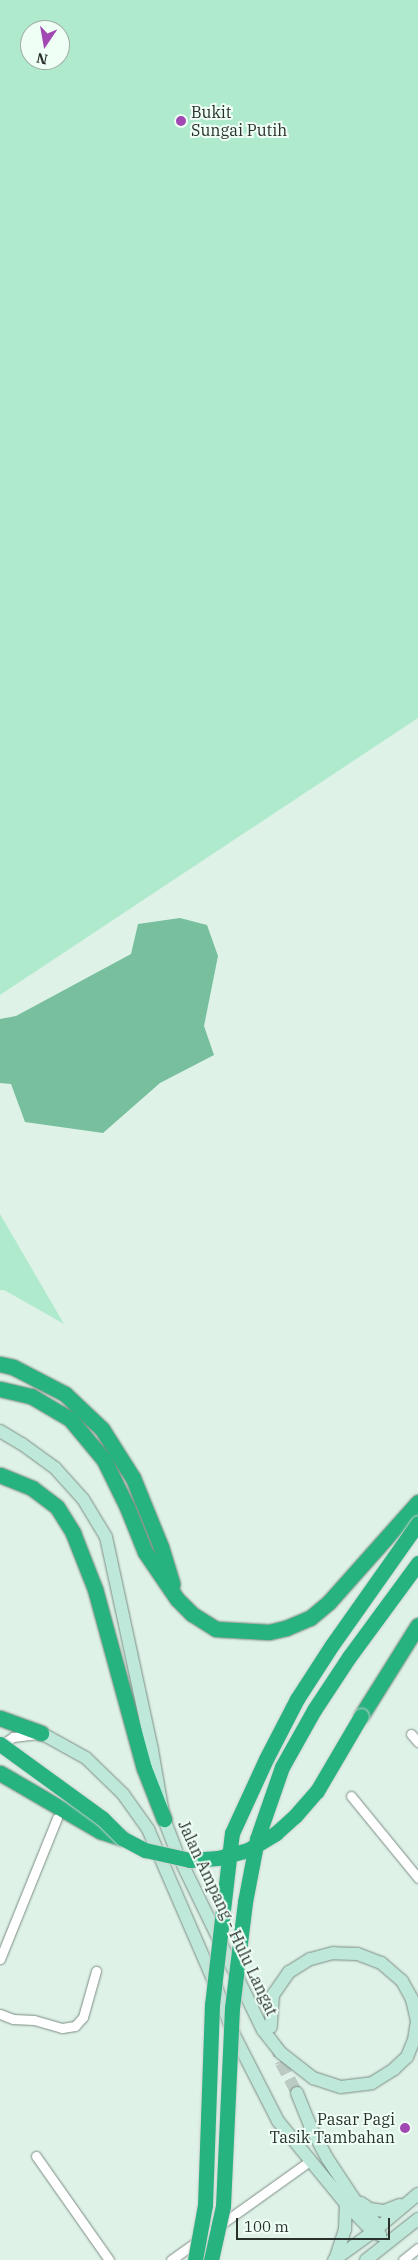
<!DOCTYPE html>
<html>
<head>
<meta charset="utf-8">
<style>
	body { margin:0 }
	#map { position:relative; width:418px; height:2260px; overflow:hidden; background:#dff2e8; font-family:"IBM Plex Serif",serif }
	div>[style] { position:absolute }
	.green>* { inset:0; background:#b0eacd }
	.water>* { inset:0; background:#77bf9d }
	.secondary-tunnel>* { height:12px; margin-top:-6px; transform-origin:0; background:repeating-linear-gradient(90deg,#bbcbc3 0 12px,transparent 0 18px) }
	.roads { filter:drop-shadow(0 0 1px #7c8d84) drop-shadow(0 0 1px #7c8d84) }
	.street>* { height:9px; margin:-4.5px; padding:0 4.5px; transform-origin:4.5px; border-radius:4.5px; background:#fff }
	.secondary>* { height:12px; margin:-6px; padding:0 6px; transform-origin:6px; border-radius:6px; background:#bee8d9 }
	.highway>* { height:15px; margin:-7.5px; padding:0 7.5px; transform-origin:7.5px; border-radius:7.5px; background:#27b380 }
	.bridges { filter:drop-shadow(0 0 1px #d0d2d1) drop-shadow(0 0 1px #d0d2d1) }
	.highway-bridge>* { height:15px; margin:-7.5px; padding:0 7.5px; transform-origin:7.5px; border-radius:7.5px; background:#27b380 }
	.dots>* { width:14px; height:14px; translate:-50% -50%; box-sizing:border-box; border:2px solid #effff6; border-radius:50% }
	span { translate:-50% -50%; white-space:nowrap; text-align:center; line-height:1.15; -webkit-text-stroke:4px #effff6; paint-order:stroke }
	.poi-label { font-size:16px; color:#2a312d }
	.left { translate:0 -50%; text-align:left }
	.right { translate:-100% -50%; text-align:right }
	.street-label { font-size:16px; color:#2a312d }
	.north { position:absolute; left:20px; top:20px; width:50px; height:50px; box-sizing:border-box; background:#effff6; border:1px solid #a0ada6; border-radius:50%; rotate:192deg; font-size:14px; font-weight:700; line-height:20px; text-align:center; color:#2a312d }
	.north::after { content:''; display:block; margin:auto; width:18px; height:22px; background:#a148b3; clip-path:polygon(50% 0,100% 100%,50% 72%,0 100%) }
	.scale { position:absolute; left:236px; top:2218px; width:154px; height:22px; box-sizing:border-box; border:2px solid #2a312d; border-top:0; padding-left:6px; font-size:15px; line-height:18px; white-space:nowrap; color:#2a312d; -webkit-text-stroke:4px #effff6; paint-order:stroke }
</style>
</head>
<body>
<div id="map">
	<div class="green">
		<i style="clip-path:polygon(evenodd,0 0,418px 0,418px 718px,0 995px,0 0,30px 30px,60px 30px,60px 60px,30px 60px,30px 30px)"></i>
		<i style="clip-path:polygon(0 1214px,64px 1324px,4px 1290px,0 1290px)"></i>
	</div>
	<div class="water">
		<i style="clip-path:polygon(180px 918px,207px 925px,218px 956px,204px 1026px,214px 1055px,160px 1083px,103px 1133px,25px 1122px,11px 1084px,0 1083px,0 1019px,16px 1016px,131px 954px,138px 924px)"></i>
	</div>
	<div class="secondary-tunnel">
		<i style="left:276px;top:2044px;width:20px;rotate:75deg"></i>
		<i style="left:281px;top:2063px;width:34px;rotate:62deg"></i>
	</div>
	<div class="roads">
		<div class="street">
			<i style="left:411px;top:1734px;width:11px;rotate:49deg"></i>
			<i style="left:0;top:1746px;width:16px;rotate:-35deg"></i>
			<i style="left:13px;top:1737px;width:23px;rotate:-7deg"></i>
			<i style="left:351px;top:1796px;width:106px;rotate:50.7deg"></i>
			<i style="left:0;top:1959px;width:152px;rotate:-68deg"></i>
			<i style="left:0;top:2014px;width:14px;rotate:21deg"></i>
			<i style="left:13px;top:2019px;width:21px;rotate:3deg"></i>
			<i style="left:34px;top:2020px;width:29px;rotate:16deg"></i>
			<i style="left:62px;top:2028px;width:13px;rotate:-9deg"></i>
			<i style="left:75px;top:2026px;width:12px;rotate:-48deg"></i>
			<i style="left:83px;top:2017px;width:48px;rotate:-74.2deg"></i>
			<i style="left:36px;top:2156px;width:127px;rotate:54.9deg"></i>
			<i style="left:171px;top:2260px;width:171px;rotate:-35.5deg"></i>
			<i style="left:403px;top:2260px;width:19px;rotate:-39deg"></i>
		</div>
		<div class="secondary">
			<i style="left:0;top:1431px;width:26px;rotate:31deg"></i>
			<i style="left:22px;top:1444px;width:41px;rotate:36deg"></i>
			<i style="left:55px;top:1468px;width:42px;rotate:47.9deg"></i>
			<i style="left:83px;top:1499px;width:44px;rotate:58.8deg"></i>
			<i style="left:106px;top:1537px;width:218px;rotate:77.8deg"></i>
			<i style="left:152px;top:1750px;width:70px;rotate:80.1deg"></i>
			<i style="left:164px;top:1819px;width:34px;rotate:69deg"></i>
			<i style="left:176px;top:1851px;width:199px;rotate:64.1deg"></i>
			<i style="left:263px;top:2030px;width:29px;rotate:52deg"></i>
			<i style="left:281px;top:2053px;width:41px;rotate:38deg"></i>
			<i style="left:313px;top:2078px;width:29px;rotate:18deg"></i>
			<i style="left:341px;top:2087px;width:31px;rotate:-7deg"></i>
			<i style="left:372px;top:2083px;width:26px;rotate:-32deg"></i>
			<i style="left:394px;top:2069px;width:18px;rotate:-43deg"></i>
			<i style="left:407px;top:2057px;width:18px;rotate:-68deg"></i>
			<i style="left:414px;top:2040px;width:19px;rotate:-81deg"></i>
			<i style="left:417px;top:2021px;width:23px;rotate:-103deg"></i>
			<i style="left:412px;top:1999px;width:21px;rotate:-119deg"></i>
			<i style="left:402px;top:1981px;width:28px;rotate:-139deg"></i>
			<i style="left:381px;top:1963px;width:26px;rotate:-159deg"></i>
			<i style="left:357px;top:1954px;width:24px;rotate:-178deg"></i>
			<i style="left:333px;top:1953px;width:24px;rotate:165deg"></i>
			<i style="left:310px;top:1959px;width:25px;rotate:148deg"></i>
			<i style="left:289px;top:1972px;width:28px;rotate:125deg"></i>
			<i style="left:273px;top:1995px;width:32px;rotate:94deg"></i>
			<i style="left:31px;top:1731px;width:10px;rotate:11deg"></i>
			<i style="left:41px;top:1733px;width:51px;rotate:29.1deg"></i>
			<i style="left:86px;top:1758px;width:52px;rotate:44.2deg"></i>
			<i style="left:123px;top:1794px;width:43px;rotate:54.5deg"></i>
			<i style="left:148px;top:1829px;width:169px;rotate:66.6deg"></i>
			<i style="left:215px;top:1984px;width:52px;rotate:69.8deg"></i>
			<i style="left:233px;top:2033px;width:99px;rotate:62.9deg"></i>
			<i style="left:278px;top:2121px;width:107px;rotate:50.7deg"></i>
			<i style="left:346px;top:2204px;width:39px;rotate:46deg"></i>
			<i style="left:373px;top:2232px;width:8px;rotate:23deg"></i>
			<i style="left:297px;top:2093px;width:35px;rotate:68deg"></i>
			<i style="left:310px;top:2126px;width:36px;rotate:62deg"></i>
			<i style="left:327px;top:2158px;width:49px;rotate:56.6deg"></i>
			<i style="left:354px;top:2199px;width:38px;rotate:48deg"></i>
			<i style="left:361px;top:2203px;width:11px;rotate:34deg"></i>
			<i style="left:370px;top:2209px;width:14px;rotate:8deg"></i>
			<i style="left:384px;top:2211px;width:17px;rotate:-21deg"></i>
			<i style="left:334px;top:2260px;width:48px;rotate:-35.7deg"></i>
			<i style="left:373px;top:2232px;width:59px;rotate:-40.2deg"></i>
			<i style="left:335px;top:2260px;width:33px;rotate:-72deg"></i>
			<i style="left:345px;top:2229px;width:25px;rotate:-88deg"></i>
			<i style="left:366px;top:2260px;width:66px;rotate:-38.3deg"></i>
		</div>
		<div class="highway">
			<i style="left:0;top:1364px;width:13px;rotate:13deg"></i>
			<i style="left:13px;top:1367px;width:59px;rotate:27.4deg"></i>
			<i style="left:65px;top:1394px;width:51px;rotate:43.4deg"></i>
			<i style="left:102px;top:1429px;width:58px;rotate:57.7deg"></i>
			<i style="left:133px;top:1478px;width:74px;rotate:67.9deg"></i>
			<i style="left:161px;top:1547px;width:39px;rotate:73deg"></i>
			<i style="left:0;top:1389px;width:32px;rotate:13deg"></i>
			<i style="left:31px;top:1396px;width:45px;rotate:30.5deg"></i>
			<i style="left:70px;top:1419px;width:53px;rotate:50.3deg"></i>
			<i style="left:104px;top:1460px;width:52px;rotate:63.9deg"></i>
			<i style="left:127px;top:1507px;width:48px;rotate:68.2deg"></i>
			<i style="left:145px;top:1552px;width:57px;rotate:55.8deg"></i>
			<i style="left:177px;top:1599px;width:21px;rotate:45deg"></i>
			<i style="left:192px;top:1614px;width:28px;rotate:32deg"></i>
			<i style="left:216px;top:1629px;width:53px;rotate:3.2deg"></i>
			<i style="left:269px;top:1632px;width:17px;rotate:-13deg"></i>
			<i style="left:286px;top:1628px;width:26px;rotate:-23deg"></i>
			<i style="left:310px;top:1618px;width:25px;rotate:-40deg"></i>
			<i style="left:329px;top:1602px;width:134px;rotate:-48.3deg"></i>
			<i style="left:0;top:1475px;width:35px;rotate:22deg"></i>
			<i style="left:32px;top:1488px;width:31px;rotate:37deg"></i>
			<i style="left:57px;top:1507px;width:31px;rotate:58deg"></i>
			<i style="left:73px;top:1533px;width:60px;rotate:68.6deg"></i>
			<i style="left:95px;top:1589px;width:186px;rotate:74.7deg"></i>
			<i style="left:144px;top:1768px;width:55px;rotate:68.6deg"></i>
			<i style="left:361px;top:1716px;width:107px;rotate:-57.9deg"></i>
			<i style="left:0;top:1718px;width:44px;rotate:20.1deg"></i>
			<i style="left:0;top:1773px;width:116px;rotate:30.1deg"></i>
			<i style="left:100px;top:1831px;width:23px;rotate:18deg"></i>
		</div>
	</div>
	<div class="bridges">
		<div class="highway-bridge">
			<i style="left:0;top:1744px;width:126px;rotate:36deg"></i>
			<i style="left:102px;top:1818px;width:28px;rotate:45deg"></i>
			<i style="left:122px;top:1838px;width:26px;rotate:28deg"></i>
			<i style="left:145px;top:1850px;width:46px;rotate:12.5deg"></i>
			<i style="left:190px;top:1860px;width:28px;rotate:-4deg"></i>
			<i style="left:218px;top:1858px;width:31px;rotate:-15deg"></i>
			<i style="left:248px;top:1850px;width:33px;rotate:-31deg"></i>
			<i style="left:276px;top:1833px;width:25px;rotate:-42deg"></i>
			<i style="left:295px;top:1816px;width:33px;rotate:-49deg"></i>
			<i style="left:317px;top:1791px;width:87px;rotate:-59.6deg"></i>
			<i style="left:195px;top:2260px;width:56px;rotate:-79.7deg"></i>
			<i style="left:205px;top:2205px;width:200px;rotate:-88deg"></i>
			<i style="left:212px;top:2005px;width:173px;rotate:-83.4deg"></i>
			<i style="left:232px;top:1833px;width:81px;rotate:-65.3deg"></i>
			<i style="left:266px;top:1759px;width:68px;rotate:-62.7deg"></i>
			<i style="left:297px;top:1699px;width:64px;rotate:-57.1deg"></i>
			<i style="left:332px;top:1645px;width:149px;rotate:-54.8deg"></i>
			<i style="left:211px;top:2260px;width:55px;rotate:-77.5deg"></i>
			<i style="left:223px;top:2206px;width:198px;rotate:-87.4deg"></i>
			<i style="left:232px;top:2008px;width:107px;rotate:-83deg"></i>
			<i style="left:245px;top:1902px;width:64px;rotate:-79.2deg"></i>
			<i style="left:257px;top:1839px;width:76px;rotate:-70.9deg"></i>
			<i style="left:282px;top:1767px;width:65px;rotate:-60.7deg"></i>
			<i style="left:314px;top:1710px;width:64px;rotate:-56.6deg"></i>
			<i style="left:349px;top:1657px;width:117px;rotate:-53.7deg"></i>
		</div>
	</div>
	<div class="dots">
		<i style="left:181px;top:121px;background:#a148b3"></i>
		<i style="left:405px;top:2128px;background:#a148b3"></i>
	</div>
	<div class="poi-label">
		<span class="left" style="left:191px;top:121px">Bukit<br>Sungai Putih</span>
		<span class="right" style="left:395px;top:2128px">Pasar Pagi<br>Tasik Tambahan</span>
	</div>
	<div class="street-label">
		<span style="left:228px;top:1918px;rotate:65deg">Jalan Ampang - Hulu Langat</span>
	</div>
	<div class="north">N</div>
	<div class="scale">100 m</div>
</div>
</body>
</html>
